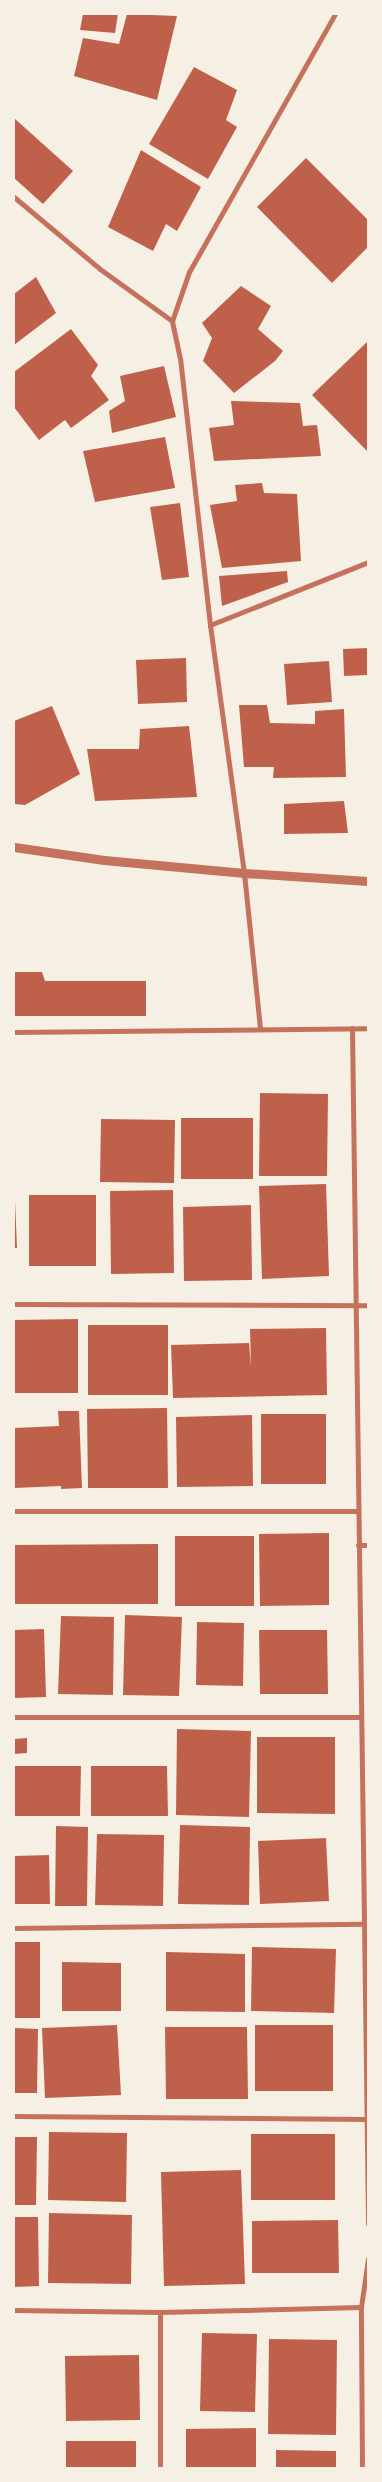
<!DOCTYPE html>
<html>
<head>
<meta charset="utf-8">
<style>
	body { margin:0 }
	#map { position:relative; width:382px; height:2482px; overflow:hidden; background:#f6efe4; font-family:"Fira Sans",sans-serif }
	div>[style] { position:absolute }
	.building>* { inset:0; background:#bf614a }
	.minor>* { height:5px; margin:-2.5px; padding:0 2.5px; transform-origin:2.5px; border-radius:2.5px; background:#c5725c }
	.tertiary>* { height:9px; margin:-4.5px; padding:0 4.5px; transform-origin:4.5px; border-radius:4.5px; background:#c5725c }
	span { translate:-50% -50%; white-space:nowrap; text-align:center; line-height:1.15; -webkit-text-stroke:5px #f6efe4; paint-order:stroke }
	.frame { position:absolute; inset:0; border:15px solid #f6efe4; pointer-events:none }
</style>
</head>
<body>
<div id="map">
	<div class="building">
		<i style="clip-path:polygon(83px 14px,118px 14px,115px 33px,80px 30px)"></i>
		<i style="clip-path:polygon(127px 14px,177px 16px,157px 100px,74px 76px,83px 38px,119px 44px)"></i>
		<i style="clip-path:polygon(194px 67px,237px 90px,226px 120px,237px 127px,208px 179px,149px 144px)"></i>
		<i style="clip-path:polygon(14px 118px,73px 171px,43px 204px,14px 178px)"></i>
		<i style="clip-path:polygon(141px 150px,201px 187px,177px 231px,166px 224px,153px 251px,108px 227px)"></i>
		<i style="clip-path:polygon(306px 158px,368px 220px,368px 247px,332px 283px,257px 207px)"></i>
		<i style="clip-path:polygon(36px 277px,56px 313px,14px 345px,14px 294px)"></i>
		<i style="clip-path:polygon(241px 286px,271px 306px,258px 329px,283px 351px,275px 361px,234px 393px,203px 361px,212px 338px,202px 323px)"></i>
		<i style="clip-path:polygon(71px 329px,98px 365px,91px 376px,109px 400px,71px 428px,65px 420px,39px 440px,14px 407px,14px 372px)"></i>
		<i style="clip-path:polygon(368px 341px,368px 452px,312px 395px)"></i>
		<i style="clip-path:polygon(164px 366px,176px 417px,112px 433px,109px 411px,125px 401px,120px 376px)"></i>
		<i style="clip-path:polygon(231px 401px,300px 403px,303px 426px,317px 425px,321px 456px,214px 461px,209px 428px,234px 425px)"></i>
		<i style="clip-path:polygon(165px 437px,175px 488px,95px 502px,83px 451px)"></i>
		<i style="clip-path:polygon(262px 483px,264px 493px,297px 494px,301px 561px,222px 568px,210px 505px,237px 501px,235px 485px)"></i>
		<i style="clip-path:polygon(180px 503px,189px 577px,162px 580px,150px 507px)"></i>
		<i style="clip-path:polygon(287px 571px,288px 582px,222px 606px,219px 576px)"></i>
		<i style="clip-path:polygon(368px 648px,368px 675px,344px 676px,343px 649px)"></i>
		<i style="clip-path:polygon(186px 658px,187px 702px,138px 704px,136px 660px)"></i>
		<i style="clip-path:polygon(329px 661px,332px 702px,287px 705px,284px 664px)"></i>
		<i style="clip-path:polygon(239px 705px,267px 705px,270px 723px,315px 724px,315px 711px,344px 709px,346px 777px,273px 778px,274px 767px,244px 767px)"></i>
		<i style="clip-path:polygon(52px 706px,80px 774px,25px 805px,14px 804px,14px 721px)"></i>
		<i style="clip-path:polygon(189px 726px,197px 797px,95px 801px,87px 749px,139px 749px,140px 729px)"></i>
		<i style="clip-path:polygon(344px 801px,348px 833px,284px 834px,284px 804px)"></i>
		<i style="clip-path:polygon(14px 972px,42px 972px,45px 981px,146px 981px,146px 1016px,14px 1016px)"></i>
		<i style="clip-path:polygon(260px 1093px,328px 1094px,327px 1176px,259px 1176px)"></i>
		<i style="clip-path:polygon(181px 1118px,253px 1118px,253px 1179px,181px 1179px)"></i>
		<i style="clip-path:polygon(101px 1119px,175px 1120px,174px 1183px,100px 1182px)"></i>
		<i style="clip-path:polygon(326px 1184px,329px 1276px,262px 1279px,259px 1186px)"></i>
		<i style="clip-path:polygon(173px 1190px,174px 1273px,111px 1274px,110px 1191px)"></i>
		<i style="clip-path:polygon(29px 1195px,96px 1195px,96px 1266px,29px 1266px)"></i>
		<i style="clip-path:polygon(14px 1200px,15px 1200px,17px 1248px,14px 1248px)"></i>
		<i style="clip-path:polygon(251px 1205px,252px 1280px,184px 1281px,183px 1207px)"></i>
		<i style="clip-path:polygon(78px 1319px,78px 1393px,14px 1393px,14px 1320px)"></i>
		<i style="clip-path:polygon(88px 1325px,168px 1325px,168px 1395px,88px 1395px)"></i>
		<i style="clip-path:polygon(326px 1328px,327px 1395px,173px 1398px,171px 1345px,249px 1343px,251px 1367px,250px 1329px)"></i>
		<i style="clip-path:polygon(167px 1408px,168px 1488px,88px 1488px,87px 1409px)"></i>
		<i style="clip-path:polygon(58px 1411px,79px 1411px,82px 1488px,61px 1489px,61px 1486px,14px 1488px,14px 1428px,59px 1426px)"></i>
		<i style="clip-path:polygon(261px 1414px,326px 1414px,326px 1484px,261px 1484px)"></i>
		<i style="clip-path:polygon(252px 1415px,253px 1486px,177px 1487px,176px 1417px)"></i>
		<i style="clip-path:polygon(329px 1533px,329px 1605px,260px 1606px,259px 1534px)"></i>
		<i style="clip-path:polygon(175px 1536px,254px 1536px,254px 1606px,175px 1606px)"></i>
		<i style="clip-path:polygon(158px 1544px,158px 1604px,14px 1604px,14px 1545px)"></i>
		<i style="clip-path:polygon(125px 1615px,182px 1617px,179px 1696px,123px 1695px)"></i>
		<i style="clip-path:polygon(61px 1616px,114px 1617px,113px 1695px,58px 1694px)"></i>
		<i style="clip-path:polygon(197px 1622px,244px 1623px,243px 1686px,196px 1685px)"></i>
		<i style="clip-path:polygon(44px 1629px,46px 1697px,14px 1698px,14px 1630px)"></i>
		<i style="clip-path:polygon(259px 1630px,327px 1630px,328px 1694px,260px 1694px)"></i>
		<i style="clip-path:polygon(177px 1729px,251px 1731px,249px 1817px,176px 1815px)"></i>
		<i style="clip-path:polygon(257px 1737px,335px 1737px,335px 1814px,257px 1813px)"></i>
		<i style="clip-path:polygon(27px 1738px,27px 1753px,14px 1754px,14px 1739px)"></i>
		<i style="clip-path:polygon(14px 1766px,81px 1766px,80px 1816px,14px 1816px)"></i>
		<i style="clip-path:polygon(91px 1766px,167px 1766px,168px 1816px,91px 1816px)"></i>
		<i style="clip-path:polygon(180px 1825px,250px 1827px,249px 1905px,178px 1904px)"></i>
		<i style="clip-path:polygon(56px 1826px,88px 1827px,87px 1906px,55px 1906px)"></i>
		<i style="clip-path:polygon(97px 1834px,164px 1835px,163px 1906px,95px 1905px)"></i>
		<i style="clip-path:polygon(326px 1838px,329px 1901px,260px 1904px,258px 1841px)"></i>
		<i style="clip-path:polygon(49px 1855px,50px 1904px,14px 1904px,14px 1856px)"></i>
		<i style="clip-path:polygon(14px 1942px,40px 1942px,40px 2018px,14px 2018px)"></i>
		<i style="clip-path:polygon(252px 1947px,336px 1949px,334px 2013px,251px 2011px)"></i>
		<i style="clip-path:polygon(166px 1952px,245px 1954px,245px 2012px,166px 2011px)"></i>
		<i style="clip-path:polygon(62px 1962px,121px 1963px,121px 2011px,62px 2011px)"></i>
		<i style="clip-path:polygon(117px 2025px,121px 2095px,45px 2098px,42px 2028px)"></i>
		<i style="clip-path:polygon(255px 2025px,333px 2025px,333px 2091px,255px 2091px)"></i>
		<i style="clip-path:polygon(165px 2027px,247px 2027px,248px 2099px,166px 2099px)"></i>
		<i style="clip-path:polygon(14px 2028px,38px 2029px,37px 2093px,14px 2093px)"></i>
		<i style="clip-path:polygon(49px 2132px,127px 2133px,126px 2202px,48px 2200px)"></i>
		<i style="clip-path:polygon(251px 2134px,335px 2134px,335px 2200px,251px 2200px)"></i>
		<i style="clip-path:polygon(14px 2137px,37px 2137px,36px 2205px,14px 2205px)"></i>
		<i style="clip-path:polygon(241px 2170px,245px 2284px,164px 2286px,161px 2172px)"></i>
		<i style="clip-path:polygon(49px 2213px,132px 2215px,131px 2284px,48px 2283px)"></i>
		<i style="clip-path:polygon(14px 2217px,38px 2217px,39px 2286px,14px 2287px)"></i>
		<i style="clip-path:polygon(338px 2220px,339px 2273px,252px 2273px,252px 2221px)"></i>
		<i style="clip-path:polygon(202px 2333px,257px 2334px,255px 2412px,200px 2411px)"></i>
		<i style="clip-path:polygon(269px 2339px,337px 2340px,336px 2435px,268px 2434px)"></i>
		<i style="clip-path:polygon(139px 2355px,140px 2420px,66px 2421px,65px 2356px)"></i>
		<i style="clip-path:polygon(256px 2428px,256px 2468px,186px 2468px,186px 2429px)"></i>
		<i style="clip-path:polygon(66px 2441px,136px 2441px,136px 2468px,66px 2468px)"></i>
		<i style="clip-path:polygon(276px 2450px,336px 2451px,336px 2468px,276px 2468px)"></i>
	</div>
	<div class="minor">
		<i style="left:14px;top:197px;width:112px;rotate:39.9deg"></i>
		<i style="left:100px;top:269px;width:89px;rotate:35.8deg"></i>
		<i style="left:210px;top:625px;width:170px;rotate:-21.7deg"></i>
		<i style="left:260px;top:1028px;width:156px;rotate:-95.9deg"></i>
		<i style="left:244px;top:873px;width:250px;rotate:-97.8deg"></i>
		<i style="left:210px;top:625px;width:268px;rotate:-96.4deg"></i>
		<i style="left:180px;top:359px;width:39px;rotate:-102deg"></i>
		<i style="left:172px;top:321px;width:52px;rotate:-70.9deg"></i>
		<i style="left:189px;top:272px;width:296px;rotate:-60.5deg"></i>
		<i style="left:352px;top:1028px;width:1196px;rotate:89.23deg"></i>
		<i style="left:14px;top:1032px;width:354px;rotate:-0.6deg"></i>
		<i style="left:14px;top:1304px;width:354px;rotate:0.2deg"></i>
		<i style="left:14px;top:1511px;width:344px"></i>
		<i style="left:358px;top:1545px;width:10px"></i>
		<i style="left:14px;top:1717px;width:347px"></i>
		<i style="left:14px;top:1928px;width:350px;rotate:-0.7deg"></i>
		<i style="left:14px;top:2116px;width:353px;rotate:0.5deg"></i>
		<i style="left:14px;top:2310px;width:146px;rotate:0.8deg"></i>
		<i style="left:160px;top:2312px;width:201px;rotate:-1.4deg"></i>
		<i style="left:160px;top:2468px;width:156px;rotate:-90deg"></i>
		<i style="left:362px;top:2468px;width:161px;rotate:-90.4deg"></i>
		<i style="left:361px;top:2307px;width:49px;rotate:-81.7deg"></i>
	</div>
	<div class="tertiary">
		<i style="left:14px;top:847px;width:91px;rotate:8.2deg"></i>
		<i style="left:104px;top:860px;width:141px;rotate:5.3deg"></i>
		<i style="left:244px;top:873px;width:124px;rotate:3.7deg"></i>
	</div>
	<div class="frame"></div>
</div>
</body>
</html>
